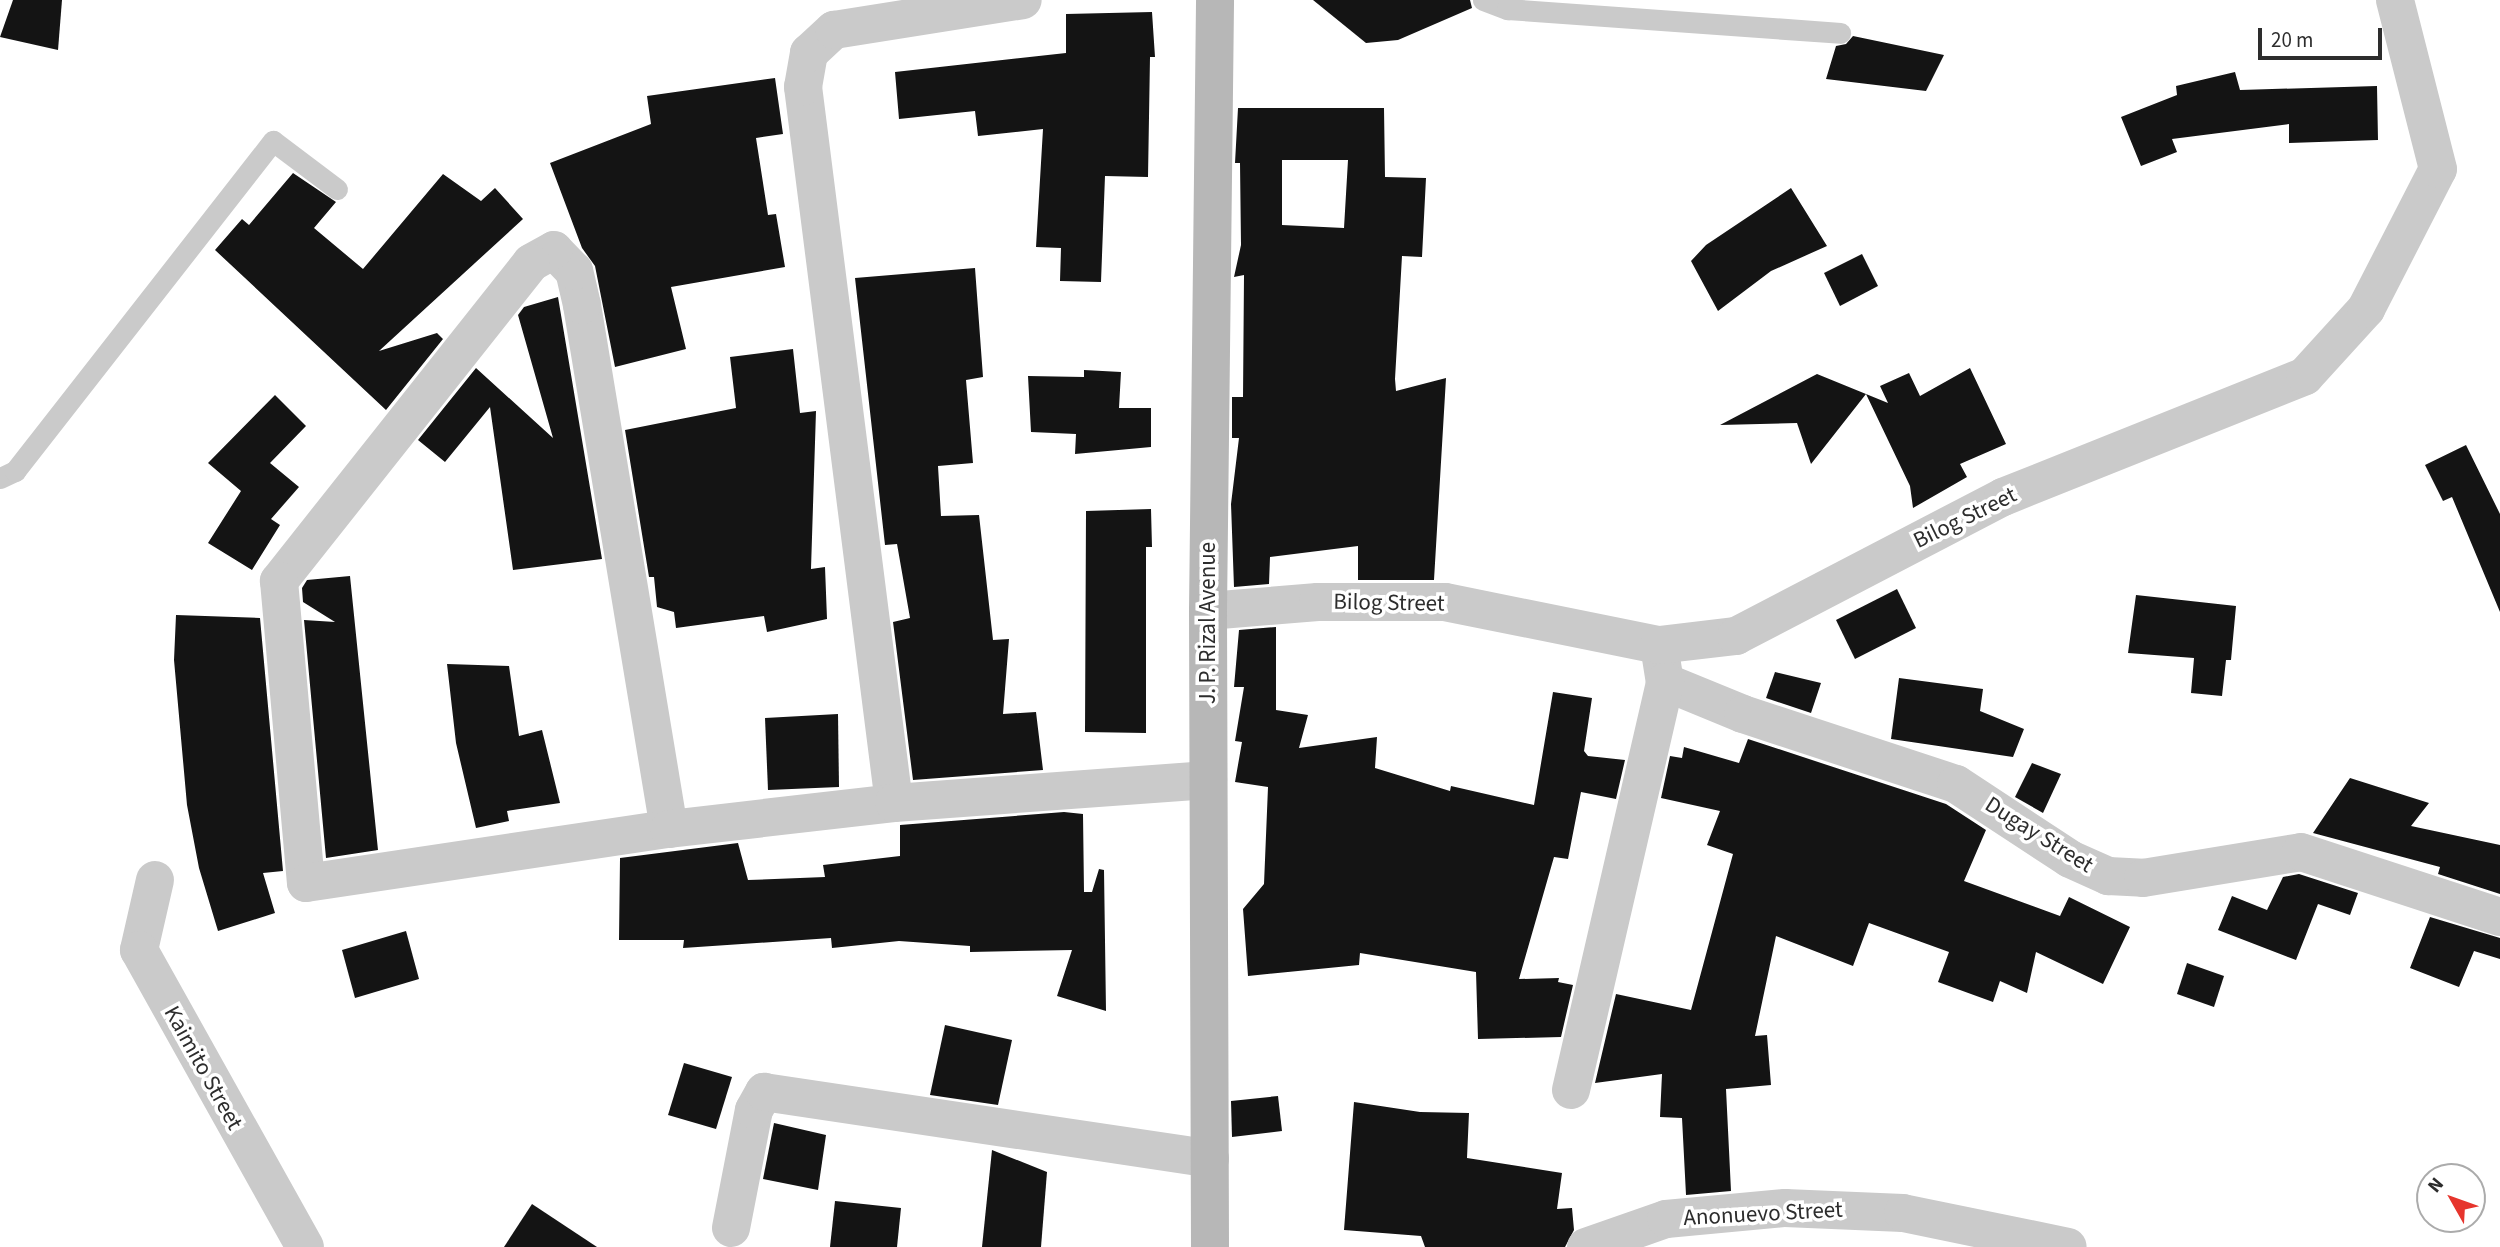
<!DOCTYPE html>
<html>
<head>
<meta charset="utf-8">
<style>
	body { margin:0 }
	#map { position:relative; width:2500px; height:1247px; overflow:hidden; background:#fff; font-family:"Source Sans 3",sans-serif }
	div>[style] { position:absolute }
	.building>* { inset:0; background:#141414 }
	.service>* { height:21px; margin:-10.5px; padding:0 10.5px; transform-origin:10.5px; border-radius:10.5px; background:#cacaca }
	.minor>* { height:38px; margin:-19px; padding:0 19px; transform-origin:19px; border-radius:19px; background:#cacaca }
	.tertiary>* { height:38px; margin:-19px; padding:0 19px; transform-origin:19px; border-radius:19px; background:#cacaca }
	.secondary>* { height:38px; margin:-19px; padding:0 19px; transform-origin:19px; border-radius:19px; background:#b7b7b7 }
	span { translate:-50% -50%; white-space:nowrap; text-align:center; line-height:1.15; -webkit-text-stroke:7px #fff; paint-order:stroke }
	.street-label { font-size:23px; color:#2d2d2d }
	.north { position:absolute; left:2416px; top:1163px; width:70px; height:70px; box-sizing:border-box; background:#fff; border:2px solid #ababab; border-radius:50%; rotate:310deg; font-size:19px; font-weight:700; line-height:28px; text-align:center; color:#2d2d2d }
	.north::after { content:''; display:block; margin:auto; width:24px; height:32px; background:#e6352d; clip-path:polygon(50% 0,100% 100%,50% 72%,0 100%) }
	.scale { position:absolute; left:2258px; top:28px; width:124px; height:32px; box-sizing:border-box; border:4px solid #2d2d2d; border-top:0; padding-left:9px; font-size:21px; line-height:24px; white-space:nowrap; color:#2d2d2d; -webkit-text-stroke:5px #fff; paint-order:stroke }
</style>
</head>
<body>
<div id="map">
	<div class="building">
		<i style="clip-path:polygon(13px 0,62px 0,58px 50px,0 37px)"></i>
		<i style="clip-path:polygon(1313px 0,1470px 0,1472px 8px,1398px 40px,1366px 43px)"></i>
		<i style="clip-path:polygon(1152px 12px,1155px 57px,1150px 57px,1148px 177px,1105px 176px,1101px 282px,1060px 281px,1061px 248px,1036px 247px,1043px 129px,978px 136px,975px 111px,899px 119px,895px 72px,1066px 53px,1066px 14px)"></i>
		<i style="clip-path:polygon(1853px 36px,1944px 55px,1926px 91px,1826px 79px,1836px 46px,1846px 44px)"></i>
		<i style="clip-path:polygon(2235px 72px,2240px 90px,2377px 86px,2378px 140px,2289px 143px,2289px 124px,2172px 139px,2177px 152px,2141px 166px,2121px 117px,2177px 95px,2176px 86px)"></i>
		<i style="clip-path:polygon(775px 78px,783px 134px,756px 138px,768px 215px,776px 214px,785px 267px,671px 287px,686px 349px,615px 367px,595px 266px,582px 248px,550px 163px,651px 124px,647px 96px)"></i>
		<i style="clip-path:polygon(evenodd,1238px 108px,1384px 108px,1385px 177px,1426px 178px,1422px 257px,1402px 256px,1395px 379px,1396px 391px,1446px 378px,1434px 580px,1358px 580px,1358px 546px,1270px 557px,1269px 584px,1234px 587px,1231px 504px,1239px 438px,1232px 438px,1232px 397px,1243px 397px,1244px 275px,1234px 277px,1241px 245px,1240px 163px,1235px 163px,1238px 108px,1282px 160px,1348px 160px,1344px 228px,1282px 225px,1282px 160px)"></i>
		<i style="clip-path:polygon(293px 173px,336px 202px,314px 228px,363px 269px,443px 174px,481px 201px,495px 188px,523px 219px,379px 351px,437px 333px,443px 339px,386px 410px,215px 250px,242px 219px,249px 225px)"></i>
		<i style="clip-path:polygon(1791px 188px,1827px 246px,1771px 271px,1718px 311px,1691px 261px,1706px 245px)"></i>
		<i style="clip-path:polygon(1862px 254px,1878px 286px,1840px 306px,1824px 273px)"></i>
		<i style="clip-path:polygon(975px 268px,983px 377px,966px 380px,973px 463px,938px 466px,941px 516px,979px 515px,993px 640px,1009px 639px,1003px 714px,1036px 712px,1043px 770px,913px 780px,893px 622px,910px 618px,897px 544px,885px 545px,855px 278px)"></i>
		<i style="clip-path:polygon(558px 297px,602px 559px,513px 570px,490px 407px,445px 462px,418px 440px,476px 368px,553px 438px,518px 315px,524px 307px)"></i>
		<i style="clip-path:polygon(793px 349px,800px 413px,816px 411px,811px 569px,825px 567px,827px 619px,767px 632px,764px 616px,676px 628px,674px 612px,657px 607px,654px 577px,649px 577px,625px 430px,736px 408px,730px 357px)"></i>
		<i style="clip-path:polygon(1970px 368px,2006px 444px,1960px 464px,1967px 477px,1913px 508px,1910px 486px,1866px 394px,1888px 403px,1880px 386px,1909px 373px,1920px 396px)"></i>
		<i style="clip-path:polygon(1084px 370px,1121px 372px,1119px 408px,1151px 408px,1151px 447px,1075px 454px,1076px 434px,1031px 432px,1028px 376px,1084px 377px)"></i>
		<i style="clip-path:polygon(1817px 374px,1866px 394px,1811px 464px,1797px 423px,1720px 425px)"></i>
		<i style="clip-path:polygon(275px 395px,306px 426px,270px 463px,299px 487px,271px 519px,280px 525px,252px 570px,208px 543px,241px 491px,208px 463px)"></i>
		<i style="clip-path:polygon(2466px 445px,2500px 514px,2500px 612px,2452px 497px,2443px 501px,2425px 465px)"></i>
		<i style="clip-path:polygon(1151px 509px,1152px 547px,1146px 547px,1146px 733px,1085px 732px,1086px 511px)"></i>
		<i style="clip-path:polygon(350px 576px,378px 850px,326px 858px,304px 620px,335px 622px,303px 602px,302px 588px,307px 580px)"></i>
		<i style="clip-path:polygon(1897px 589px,1916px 628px,1855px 659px,1836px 620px)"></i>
		<i style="clip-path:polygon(2136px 595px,2236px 606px,2231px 660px,2226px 660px,2222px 696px,2191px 693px,2194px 658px,2128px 653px)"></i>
		<i style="clip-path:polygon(176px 615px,260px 618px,283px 871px,263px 873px,275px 913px,218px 931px,199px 868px,187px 805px,174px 660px)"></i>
		<i style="clip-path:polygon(1276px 627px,1276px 710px,1308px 715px,1299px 748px,1377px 737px,1375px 768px,1450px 791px,1451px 786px,1534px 805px,1553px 692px,1592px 698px,1584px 751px,1588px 756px,1625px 760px,1616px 799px,1581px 792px,1568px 859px,1554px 857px,1519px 979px,1559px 978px,1558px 982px,1573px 985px,1561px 1037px,1478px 1039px,1476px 972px,1360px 953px,1359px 965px,1248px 976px,1243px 909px,1264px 884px,1268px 787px,1235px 782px,1242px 742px,1235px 741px,1244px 687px,1234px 687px,1239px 630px)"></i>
		<i style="clip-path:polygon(447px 664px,509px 666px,519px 736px,542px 730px,560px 803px,507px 811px,509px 821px,476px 828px,456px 743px)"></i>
		<i style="clip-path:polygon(1775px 672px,1821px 683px,1811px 713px,1766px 698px)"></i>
		<i style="clip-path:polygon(1899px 678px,1983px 689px,1980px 711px,2024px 729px,2013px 757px,1891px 739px)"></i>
		<i style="clip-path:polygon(838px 714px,839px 787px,768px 790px,765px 718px)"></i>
		<i style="clip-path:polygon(1748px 739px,1946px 804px,1986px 830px,1964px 881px,2060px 916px,2069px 897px,2130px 927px,2103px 984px,2036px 952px,2027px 993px,2000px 981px,1993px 1002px,1938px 982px,1949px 952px,1869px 923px,1853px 966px,1776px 936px,1755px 1036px,1767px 1035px,1771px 1085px,1726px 1089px,1731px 1191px,1686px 1195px,1682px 1118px,1660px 1117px,1662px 1074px,1595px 1083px,1616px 994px,1691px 1010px,1733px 854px,1707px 845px,1720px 811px,1661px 798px,1670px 756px,1682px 758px,1684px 747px,1739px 763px)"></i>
		<i style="clip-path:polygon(2032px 763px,2061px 774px,2043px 813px,2015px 797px)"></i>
		<i style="clip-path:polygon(2350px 778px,2429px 803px,2411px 826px,2500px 845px,2500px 894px,2438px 874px,2440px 867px,2313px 833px)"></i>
		<i style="clip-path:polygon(1064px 812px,1083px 814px,1084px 892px,1092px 892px,1099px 869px,1104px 870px,1106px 1011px,1057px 996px,1072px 950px,970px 952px,970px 946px,899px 941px,832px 948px,831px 938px,683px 948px,684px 940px,619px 940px,620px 858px,738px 843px,748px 880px,825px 877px,823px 865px,900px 856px,900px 825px)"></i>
		<i style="clip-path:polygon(2299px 874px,2358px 893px,2350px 915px,2318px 904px,2296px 960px,2218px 930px,2232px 896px,2267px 910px,2283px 877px)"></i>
		<i style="clip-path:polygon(2430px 917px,2500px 938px,2500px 959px,2474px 951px,2459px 987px,2410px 968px)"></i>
		<i style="clip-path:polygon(406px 931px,419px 979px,355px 998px,342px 950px)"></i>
		<i style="clip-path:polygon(2187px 963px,2224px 976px,2214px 1007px,2177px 994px)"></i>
		<i style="clip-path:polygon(945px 1025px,1012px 1040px,998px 1105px,930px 1095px)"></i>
		<i style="clip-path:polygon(684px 1063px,732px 1077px,716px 1129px,668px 1115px)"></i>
		<i style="clip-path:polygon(1278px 1096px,1282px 1131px,1232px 1137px,1231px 1101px)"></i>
		<i style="clip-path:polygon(1354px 1102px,1420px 1112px,1469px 1113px,1467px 1158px,1562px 1173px,1557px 1209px,1572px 1208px,1574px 1230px,1565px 1247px,1425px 1247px,1421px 1236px,1344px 1230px)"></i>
		<i style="clip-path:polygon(774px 1123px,826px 1135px,818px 1190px,763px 1179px)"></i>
		<i style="clip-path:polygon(992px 1150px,1047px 1172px,1041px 1247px,982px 1247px)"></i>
		<i style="clip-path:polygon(835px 1201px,901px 1208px,897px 1247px,830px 1247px)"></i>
		<i style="clip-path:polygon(532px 1204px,597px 1247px,504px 1247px)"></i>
	</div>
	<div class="service">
		<i style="left:1483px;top:0;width:26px;rotate:21deg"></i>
		<i style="left:1507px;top:9px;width:334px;rotate:4.1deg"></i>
		<i style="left:0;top:478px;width:17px;rotate:-25deg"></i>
		<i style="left:15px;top:471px;width:419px;rotate:-52deg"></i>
		<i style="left:273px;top:141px;width:80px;rotate:36.9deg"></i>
	</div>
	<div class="minor">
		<i style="left:1659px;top:645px;width:37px;rotate:81deg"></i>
		<i style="left:1665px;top:682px;width:84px;rotate:22.3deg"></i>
		<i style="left:1743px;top:714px;width:224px;rotate:18.2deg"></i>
		<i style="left:1956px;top:784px;width:136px;rotate:33.3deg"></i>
		<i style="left:2070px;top:859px;width:42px;rotate:24.1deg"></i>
		<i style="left:2108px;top:876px;width:35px;rotate:3deg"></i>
		<i style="left:2143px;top:878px;width:160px;rotate:-9.3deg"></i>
		<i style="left:2301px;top:852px;width:209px;rotate:18.1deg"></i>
		<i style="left:894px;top:803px;width:722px;rotate:-97.24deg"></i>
		<i style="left:803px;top:87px;width:35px;rotate:-80deg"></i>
		<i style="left:809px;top:53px;width:34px;rotate:-43deg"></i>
		<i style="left:834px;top:30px;width:191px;rotate:-9deg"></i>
		<i style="left:669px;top:829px;width:531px;rotate:-99.43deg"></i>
		<i style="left:582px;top:305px;width:35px;rotate:-103deg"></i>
		<i style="left:574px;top:271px;width:29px;rotate:-134deg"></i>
		<i style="left:554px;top:250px;width:26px;rotate:151deg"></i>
		<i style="left:531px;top:263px;width:406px;rotate:128.4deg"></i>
		<i style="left:279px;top:581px;width:303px;rotate:84.9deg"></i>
		<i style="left:306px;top:883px;width:367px;rotate:-8.5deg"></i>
		<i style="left:669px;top:829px;width:226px;rotate:-6.6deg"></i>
		<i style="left:894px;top:803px;width:315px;rotate:-4.2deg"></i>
		<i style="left:155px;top:880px;width:72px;rotate:102.9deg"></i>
		<i style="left:139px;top:950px;width:340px;rotate:60.8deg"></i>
		<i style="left:1571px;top:1090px;width:419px;rotate:-77deg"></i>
		<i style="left:731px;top:1228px;width:120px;rotate:-79deg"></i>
		<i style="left:754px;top:1110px;width:21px;rotate:-61deg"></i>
		<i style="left:764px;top:1092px;width:451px;rotate:8.5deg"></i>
		<i style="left:1586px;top:1247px;width:85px;rotate:-19.3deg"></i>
		<i style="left:1666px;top:1219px;width:120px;rotate:-5.3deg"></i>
		<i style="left:1785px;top:1208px;width:118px;rotate:2.4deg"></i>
		<i style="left:1903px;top:1213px;width:168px;rotate:11.6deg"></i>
	</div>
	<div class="tertiary">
		<i style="left:1208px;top:611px;width:110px;rotate:-4.7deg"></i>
		<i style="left:1318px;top:602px;width:127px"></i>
		<i style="left:1445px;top:602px;width:218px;rotate:11.4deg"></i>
		<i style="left:1659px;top:645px;width:78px;rotate:-6.7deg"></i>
		<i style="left:1736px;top:636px;width:301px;rotate:-27.5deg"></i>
		<i style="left:2003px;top:497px;width:325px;rotate:-21.8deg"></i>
		<i style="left:2305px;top:376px;width:91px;rotate:-47.7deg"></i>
		<i style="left:2366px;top:309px;width:157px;rotate:-62.8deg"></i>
		<i style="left:2438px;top:169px;width:174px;rotate:-104.3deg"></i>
	</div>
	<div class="secondary">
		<i style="left:1210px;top:1247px;width:636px;rotate:-90.18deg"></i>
		<i style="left:1208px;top:611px;width:611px;rotate:-89.34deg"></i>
	</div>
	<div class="street-label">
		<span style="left:1965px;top:518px;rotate:-26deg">Bilog Street</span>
		<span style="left:1389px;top:603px;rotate:1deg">Bilog Street</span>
		<span style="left:1208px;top:623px;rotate:-90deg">J. P. Rizal Avenue</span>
		<span style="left:2039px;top:835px;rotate:32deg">Dugay Street</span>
		<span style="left:203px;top:1068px;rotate:61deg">Kaimito Street</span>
		<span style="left:1763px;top:1214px;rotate:-3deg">Anonuevo Street</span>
	</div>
	<div class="north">N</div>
	<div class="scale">20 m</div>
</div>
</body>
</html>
